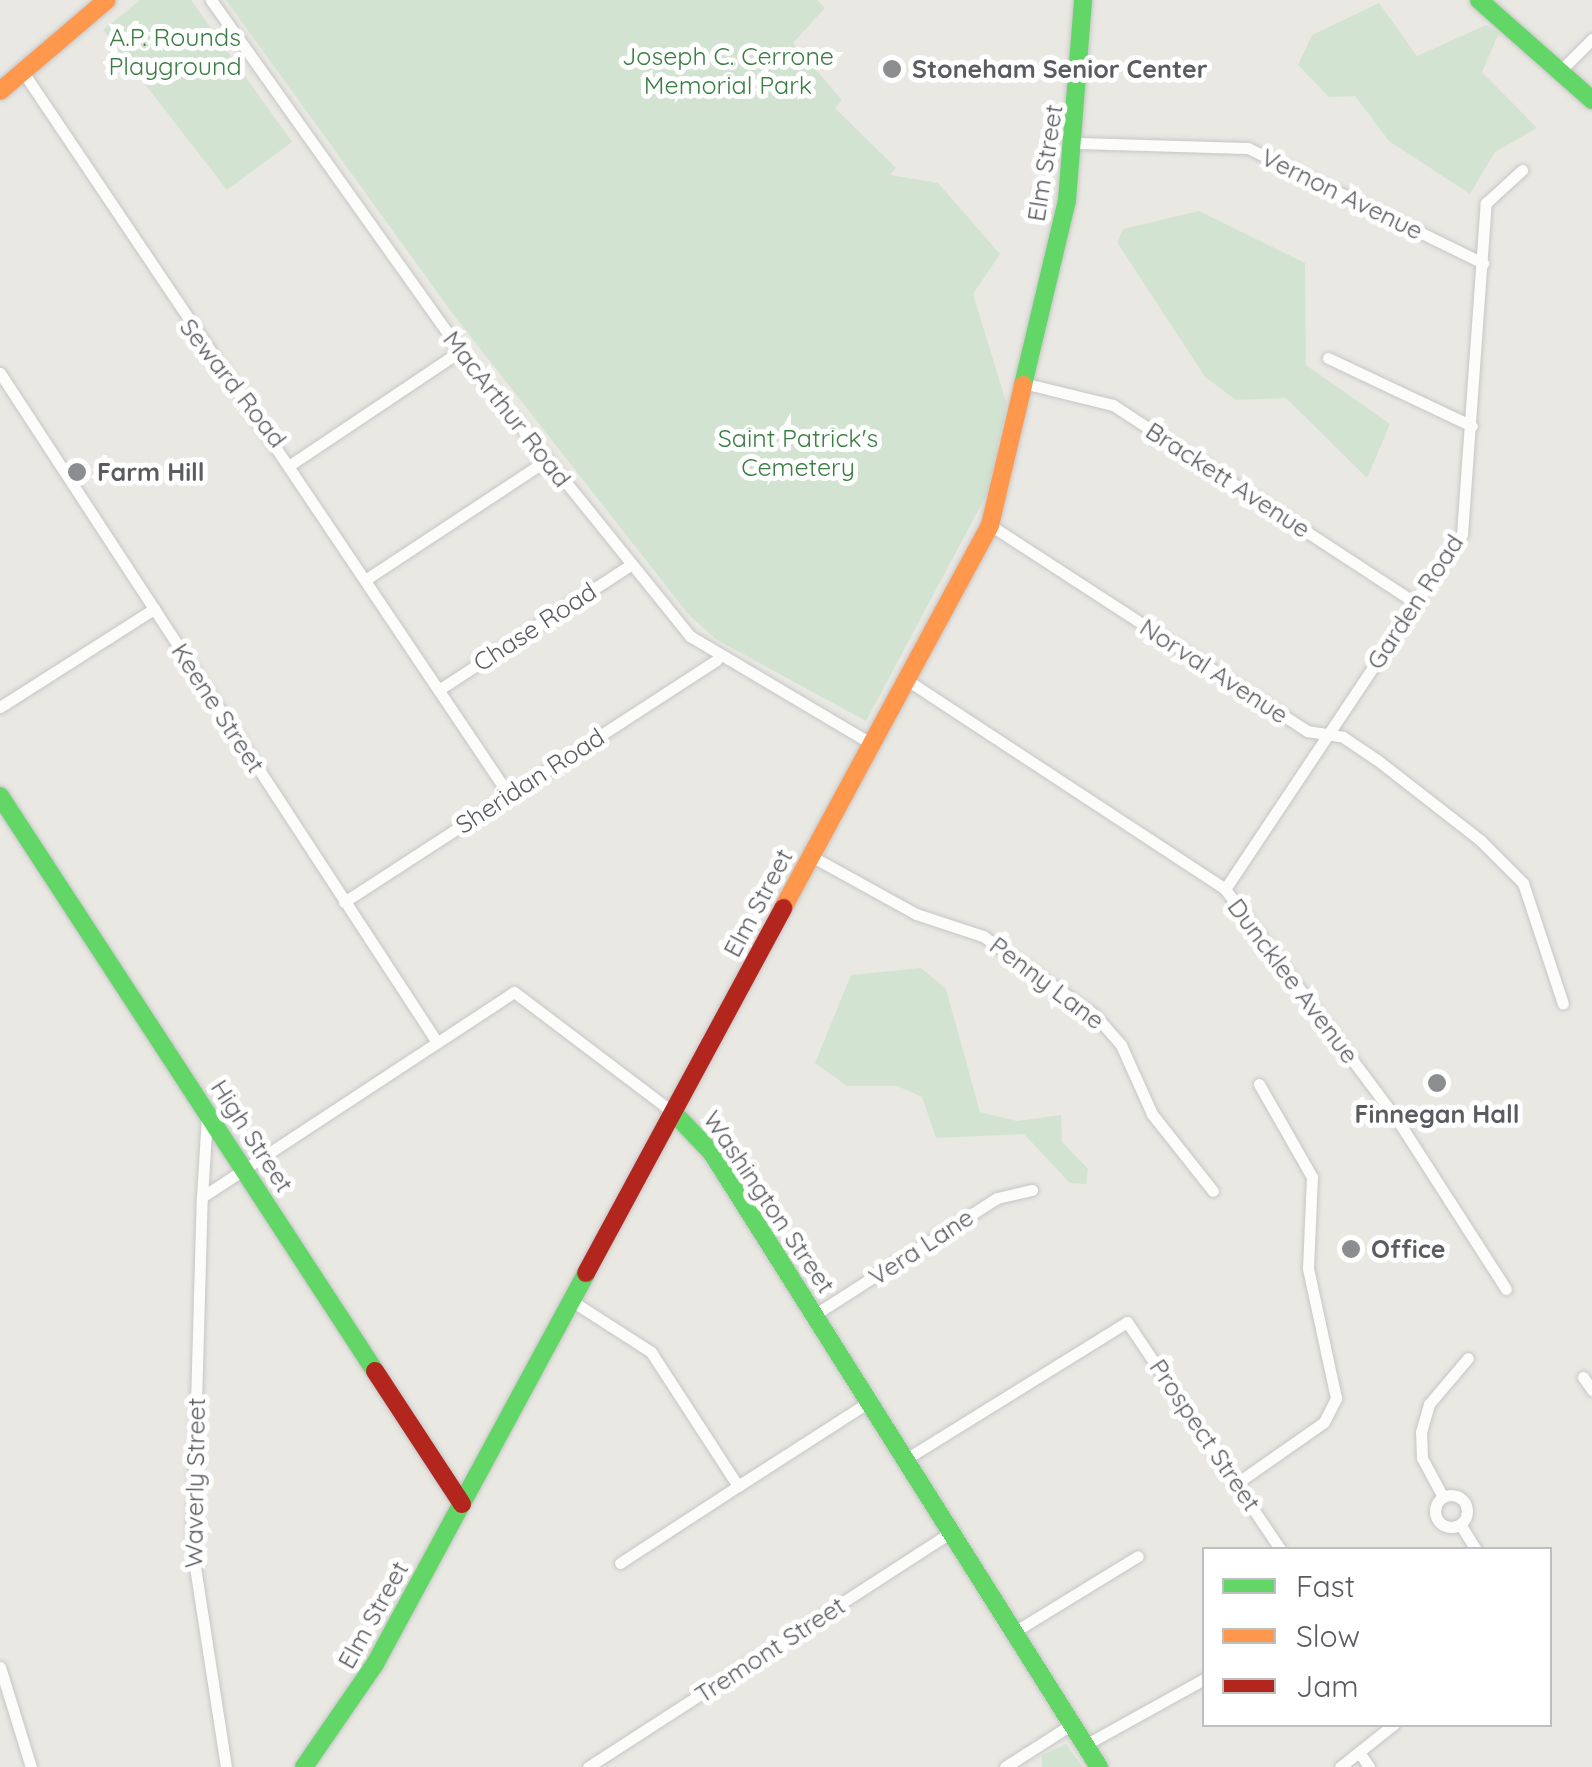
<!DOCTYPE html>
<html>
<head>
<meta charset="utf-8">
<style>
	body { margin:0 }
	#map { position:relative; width:1592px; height:1767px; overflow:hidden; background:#e9e8e3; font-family:Quicksand,sans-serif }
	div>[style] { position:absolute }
	.green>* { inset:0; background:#d2e4d1 }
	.roads { filter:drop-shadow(0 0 2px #c6c6c6) drop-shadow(0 0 2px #c6c6c6) }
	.street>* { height:11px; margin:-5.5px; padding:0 5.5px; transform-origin:5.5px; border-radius:5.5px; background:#fcfcfb }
	.street>.ring { margin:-5.5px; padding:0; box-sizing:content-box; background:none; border:11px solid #fcfcfb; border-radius:50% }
	.fast>* { height:18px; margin:-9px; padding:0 9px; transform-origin:9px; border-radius:9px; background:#63d668 }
	.slow>* { height:18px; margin:-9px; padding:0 9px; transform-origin:9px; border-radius:9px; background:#ff974d }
	.jam>* { height:18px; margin:-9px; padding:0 9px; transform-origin:9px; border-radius:9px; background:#b3261e }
	.dots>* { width:28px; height:28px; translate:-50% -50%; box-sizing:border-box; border:5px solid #fff; border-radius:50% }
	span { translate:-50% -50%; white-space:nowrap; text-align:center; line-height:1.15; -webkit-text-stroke:10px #fff; paint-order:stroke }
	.park-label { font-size:25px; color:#3b7e44 }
	.poi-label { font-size:25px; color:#5a5c61; font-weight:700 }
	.left { translate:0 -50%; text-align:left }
	.street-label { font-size:25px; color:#5a5c61 }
	.legend { position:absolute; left:1202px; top:1547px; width:350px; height:180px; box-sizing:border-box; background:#fff; border:2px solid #bdbec0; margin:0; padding:12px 18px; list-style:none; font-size:30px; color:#5a5c61 }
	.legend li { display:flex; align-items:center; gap:20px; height:50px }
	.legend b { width:50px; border:2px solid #bdbec0 }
</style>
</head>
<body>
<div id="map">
	<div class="green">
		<i style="clip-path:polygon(140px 0,191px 0,292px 142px,227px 190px,103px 30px)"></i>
		<i style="clip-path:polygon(226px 0,817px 0,825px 8px,793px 43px,842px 100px,835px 108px,896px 168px,890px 175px,938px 183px,1000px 254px,973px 294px,1007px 405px,987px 494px,866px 721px,717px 640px,688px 614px,453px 314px)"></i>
		<i style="clip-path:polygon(1379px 3px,1417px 56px,1486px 25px,1499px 33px,1482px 72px,1537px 128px,1495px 152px,1470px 194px,1389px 141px,1355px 96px,1329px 97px,1298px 65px,1312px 35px)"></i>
		<i style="clip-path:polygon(1199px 211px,1305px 263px,1306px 365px,1390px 424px,1367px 478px,1286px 398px,1236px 400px,1205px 377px,1117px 242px,1123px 229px)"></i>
		<i style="clip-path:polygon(921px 968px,946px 989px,980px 1112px,1017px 1121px,1061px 1115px,1062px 1142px,1088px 1169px,1086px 1184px,1070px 1183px,1024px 1134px,936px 1138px,922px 1097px,897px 1086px,847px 1086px,815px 1063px,851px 975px)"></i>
		<i style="clip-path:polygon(1066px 1744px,1083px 1767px,1042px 1767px,1042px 1755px)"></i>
	</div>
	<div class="roads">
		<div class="street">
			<i style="left:211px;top:0;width:430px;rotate:54.6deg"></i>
			<i style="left:460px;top:351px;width:366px;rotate:51.1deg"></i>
			<i style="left:690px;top:636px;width:212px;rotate:30.7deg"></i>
			<i style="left:23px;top:72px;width:871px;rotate:56.09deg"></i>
			<i style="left:1559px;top:72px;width:47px;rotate:-45deg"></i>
			<i style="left:1076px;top:143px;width:172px;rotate:1.7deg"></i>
			<i style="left:1248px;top:148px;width:262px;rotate:26.1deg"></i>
			<i style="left:1328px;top:358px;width:159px;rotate:25.3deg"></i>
			<i style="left:0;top:373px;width:799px;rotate:56.85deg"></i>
			<i style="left:1027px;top:384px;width:89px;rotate:13.7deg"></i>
			<i style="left:1113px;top:405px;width:363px;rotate:33.2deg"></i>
			<i style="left:293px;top:463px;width:201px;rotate:-33.8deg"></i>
			<i style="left:990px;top:525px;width:378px;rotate:33deg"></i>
			<i style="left:1307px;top:731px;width:36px;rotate:9deg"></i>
			<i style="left:1343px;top:737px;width:40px;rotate:34deg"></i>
			<i style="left:1376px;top:759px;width:132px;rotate:37.9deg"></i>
			<i style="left:1480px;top:840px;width:61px;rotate:45deg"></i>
			<i style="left:1523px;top:883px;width:127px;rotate:71.7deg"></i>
			<i style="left:368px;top:578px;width:214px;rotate:-33.4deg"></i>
			<i style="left:907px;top:680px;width:381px;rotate:33.3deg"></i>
			<i style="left:1225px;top:889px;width:293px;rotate:53.3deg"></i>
			<i style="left:1400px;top:1124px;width:196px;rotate:57.3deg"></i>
			<i style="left:440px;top:689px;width:227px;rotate:-33.1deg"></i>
			<i style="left:0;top:707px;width:183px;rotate:-32.5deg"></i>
			<i style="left:811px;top:856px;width:120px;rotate:28.9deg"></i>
			<i style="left:916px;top:914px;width:71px;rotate:18.2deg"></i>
			<i style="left:983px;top:936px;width:137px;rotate:35.2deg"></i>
			<i style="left:1095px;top:1015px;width:40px;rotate:49deg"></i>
			<i style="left:1121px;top:1045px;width:76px;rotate:65.8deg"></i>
			<i style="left:1152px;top:1114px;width:98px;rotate:51.6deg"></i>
			<i style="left:1225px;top:889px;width:427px;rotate:-56.3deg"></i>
			<i style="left:1462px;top:534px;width:332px;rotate:-85.9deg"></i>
			<i style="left:1486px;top:203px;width:49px;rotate:-42.5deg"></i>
			<i style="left:344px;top:902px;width:444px;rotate:-33deg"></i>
			<i style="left:202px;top:1197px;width:81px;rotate:-86.5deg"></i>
			<i style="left:572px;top:1301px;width:94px;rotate:32.8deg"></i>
			<i style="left:651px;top:1352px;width:160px;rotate:57deg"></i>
			<i style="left:738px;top:1486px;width:156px;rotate:-32.7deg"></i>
			<i style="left:814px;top:1315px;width:217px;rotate:-32.6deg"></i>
			<i style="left:997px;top:1198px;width:36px;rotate:-13deg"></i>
			<i style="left:1583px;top:1377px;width:16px;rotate:55deg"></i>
			<i style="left:906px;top:1459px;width:260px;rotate:-31.8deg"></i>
			<i style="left:1127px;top:1322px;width:275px;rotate:56deg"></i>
			<i style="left:1237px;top:1483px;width:106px;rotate:-35deg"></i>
			<i style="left:1324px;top:1422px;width:27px;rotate:-63deg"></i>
			<i style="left:1336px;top:1398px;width:133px;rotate:-102.2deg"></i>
			<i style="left:1308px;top:1268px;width:91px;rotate:-87.5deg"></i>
			<i style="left:1312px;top:1177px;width:107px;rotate:-119.7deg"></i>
			<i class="ring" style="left:1435px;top:1495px;width:21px;height:21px"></i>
			<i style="left:1443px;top:1497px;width:44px;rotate:-118.3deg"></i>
			<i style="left:1422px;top:1458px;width:26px;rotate:-92deg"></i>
			<i style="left:1421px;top:1432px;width:29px;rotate:-74deg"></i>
			<i style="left:1429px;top:1404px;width:60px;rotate:-49.7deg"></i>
			<i style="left:1460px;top:1524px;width:31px;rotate:58deg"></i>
			<i style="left:620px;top:1563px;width:141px;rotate:-33.1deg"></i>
			<i style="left:1014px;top:1632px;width:145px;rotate:-31.5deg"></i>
			<i style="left:0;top:1667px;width:105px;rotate:72.8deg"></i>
			<i style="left:1085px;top:1745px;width:136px;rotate:-29deg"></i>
			<i style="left:1359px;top:1752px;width:18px;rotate:56deg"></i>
			<i style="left:226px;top:1767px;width:223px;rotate:-98.8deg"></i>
			<i style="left:192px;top:1547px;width:350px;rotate:-88.4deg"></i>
			<i style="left:202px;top:1197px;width:373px;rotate:-33.3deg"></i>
			<i style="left:514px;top:992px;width:201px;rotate:37.1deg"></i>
			<i style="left:588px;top:1767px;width:432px;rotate:-32.9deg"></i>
			<i style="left:1005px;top:1767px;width:80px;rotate:-32.7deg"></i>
			<i style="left:1340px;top:1767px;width:69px;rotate:-38.5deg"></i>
		</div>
		<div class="fast">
			<i style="left:1479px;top:0;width:151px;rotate:41.5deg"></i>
			<i style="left:1023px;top:385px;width:190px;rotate:-76.6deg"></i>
			<i style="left:1067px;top:200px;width:201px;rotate:-85.4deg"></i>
			<i style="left:0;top:796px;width:686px;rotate:56.89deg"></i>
			<i style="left:674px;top:1113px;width:55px;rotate:46.5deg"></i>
			<i style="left:712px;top:1153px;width:726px;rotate:57.78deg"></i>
			<i style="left:304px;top:1767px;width:125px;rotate:-55.4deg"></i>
			<i style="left:375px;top:1664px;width:444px;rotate:-61.6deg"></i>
		</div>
		<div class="slow">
			<i style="left:0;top:91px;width:140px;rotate:-40.4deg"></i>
			<i style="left:783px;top:908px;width:435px;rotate:-61.6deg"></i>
			<i style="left:990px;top:525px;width:144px;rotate:-76.7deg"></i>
		</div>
		<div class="jam">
			<i style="left:586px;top:1273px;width:415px;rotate:-61.6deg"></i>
			<i style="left:375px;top:1371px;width:159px;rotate:56.8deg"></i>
		</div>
	</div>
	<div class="dots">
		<i style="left:892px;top:69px;background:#8c8d8e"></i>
		<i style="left:77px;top:472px;background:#8c8d8e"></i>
		<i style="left:1437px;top:1083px;background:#8c8d8e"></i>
		<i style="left:1351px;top:1249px;background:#8c8d8e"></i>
	</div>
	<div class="park-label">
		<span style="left:175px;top:52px">A.P. Rounds<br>Playground</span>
		<span style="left:728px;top:71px">Joseph C. Cerrone<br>Memorial Park</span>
		<span style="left:798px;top:453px">Saint Patrick's<br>Cemetery</span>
	</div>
	<div class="poi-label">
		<span class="left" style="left:912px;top:69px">Stoneham Senior Center</span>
		<span class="left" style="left:97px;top:472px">Farm Hill</span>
		<span style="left:1437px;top:1114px">Finnegan Hall</span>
		<span class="left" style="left:1371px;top:1249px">Office</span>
	</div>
	<div class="street-label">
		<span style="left:1045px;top:163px;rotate:-81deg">Elm Street</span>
		<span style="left:1342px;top:194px;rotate:26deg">Vernon Avenue</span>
		<span style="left:233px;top:383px;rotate:52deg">Seward Road</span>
		<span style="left:507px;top:409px;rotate:52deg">MacArthur Road</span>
		<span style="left:1228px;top:480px;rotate:33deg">Brackett Avenue</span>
		<span style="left:1415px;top:602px;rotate:-57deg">Garden Road</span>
		<span style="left:535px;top:627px;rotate:-33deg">Chase Road</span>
		<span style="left:1214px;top:671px;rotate:33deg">Norval Avenue</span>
		<span style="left:218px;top:708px;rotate:57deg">Keene Street</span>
		<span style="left:530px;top:781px;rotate:-33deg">Sheridan Road</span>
		<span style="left:758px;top:903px;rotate:-62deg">Elm Street</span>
		<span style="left:1293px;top:981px;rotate:53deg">Duncklee Avenue</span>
		<span style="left:1047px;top:983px;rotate:37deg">Penny Lane</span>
		<span style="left:252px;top:1136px;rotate:57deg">High Street</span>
		<span style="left:769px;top:1202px;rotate:56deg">Washington Street</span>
		<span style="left:921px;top:1247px;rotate:-33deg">Vera Lane</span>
		<span style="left:1205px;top:1435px;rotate:56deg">Prospect Street</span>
		<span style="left:195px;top:1483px;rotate:-89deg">Waverly Street</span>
		<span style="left:373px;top:1615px;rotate:-61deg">Elm Street</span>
		<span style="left:770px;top:1650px;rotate:-33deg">Tremont Street</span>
	</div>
	<ul class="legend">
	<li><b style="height:12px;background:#63d668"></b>Fast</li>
	<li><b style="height:12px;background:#ff974d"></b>Slow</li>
	<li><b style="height:12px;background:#b3261e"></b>Jam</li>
	</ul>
</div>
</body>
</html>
